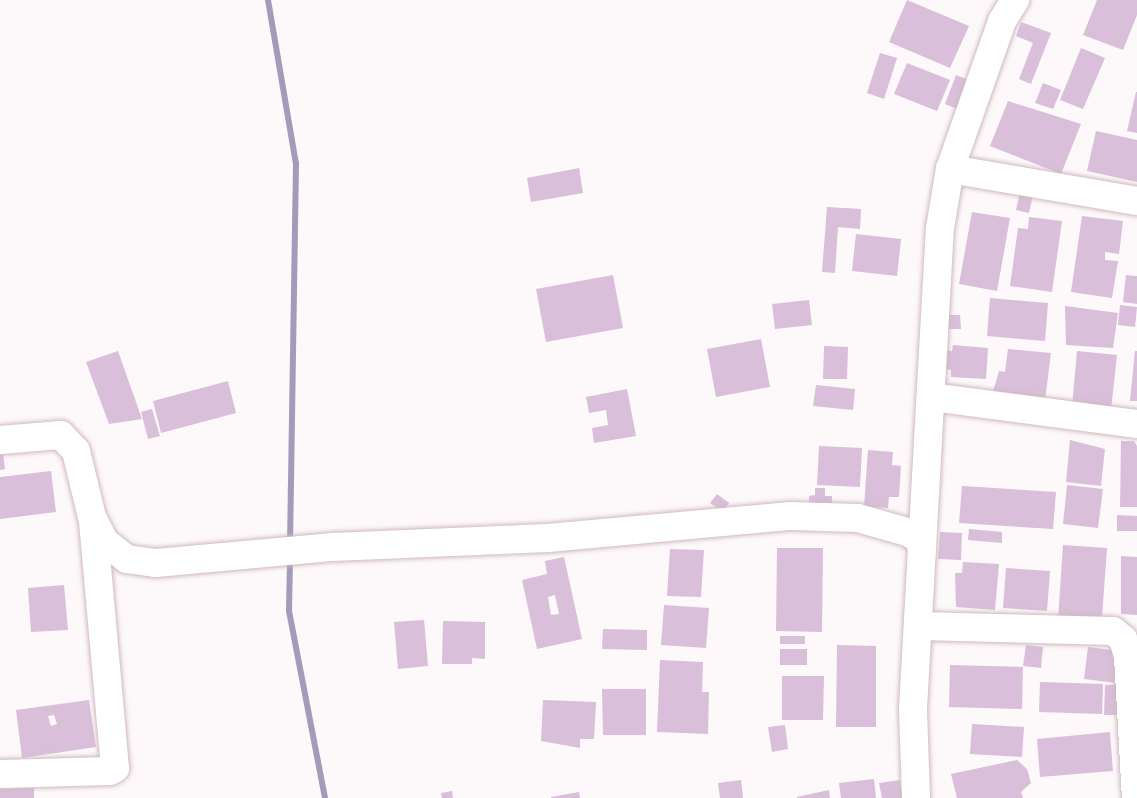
<!DOCTYPE html>
<html>
<head>
<meta charset="utf-8">
<style>
	body { margin:0 }
	#map { position:relative; width:1137px; height:798px; overflow:hidden; background:#fdf8fa; font-family:"Fira Sans",sans-serif }
	div>[style] { position:absolute }
	.stream>* { height:6px; margin:-3px; padding:0 3px; transform-origin:3px; border-radius:3px; background:#a39bba }
	.building>* { inset:0; background:#d9bfd9 }
	.roads { filter:drop-shadow(0 0 2px #cfb9c0) drop-shadow(0 0 2px #cfb9c0) }
	.minor>* { height:28px; margin:-14px; padding:0 14px; transform-origin:14px; border-radius:14px; background:#fff }
	span { translate:-50% -50%; white-space:nowrap; text-align:center; line-height:1.15; -webkit-text-stroke:5px #fff; paint-order:stroke }
</style>
</head>
<body>
<div id="map">
	<div class="stream">
		<i style="left:268px;top:0;width:165px;rotate:80.3deg"></i>
		<i style="left:296px;top:163px;width:382px;rotate:90.9deg"></i>
		<i style="left:290px;top:559px;width:52px;rotate:91.1deg"></i>
		<i style="left:289px;top:611px;width:190px;rotate:79.1deg"></i>
	</div>
	<div class="building">
		<i style="clip-path:polygon(907px 0,969px 26px,950px 68px,889px 42px)"></i>
		<i style="clip-path:polygon(1097px 0,1137px 0,1137px 15px,1123px 50px,1083px 35px)"></i>
		<i style="clip-path:polygon(1021px 22px,1051px 33px,1031px 84px,1019px 79px,1033px 43px,1016px 36px)"></i>
		<i style="clip-path:polygon(1081px 48px,1105px 58px,1083px 109px,1060px 100px)"></i>
		<i style="clip-path:polygon(880px 53px,897px 58px,884px 99px,867px 93px)"></i>
		<i style="clip-path:polygon(907px 63px,950px 80px,937px 111px,894px 94px)"></i>
		<i style="clip-path:polygon(956px 75px,971px 81px,960px 110px,945px 104px)"></i>
		<i style="clip-path:polygon(1043px 83px,1061px 90px,1053px 109px,1035px 103px)"></i>
		<i style="clip-path:polygon(1136px 92px,1137px 92px,1137px 133px,1127px 131px)"></i>
		<i style="clip-path:polygon(1008px 101px,1081px 124px,1061px 174px,990px 146px)"></i>
		<i style="clip-path:polygon(1096px 131px,1137px 140px,1137px 182px,1087px 171px)"></i>
		<i style="clip-path:polygon(579px 168px,583px 193px,531px 202px,527px 178px)"></i>
		<i style="clip-path:polygon(1020px 192px,1033px 195px,1029px 213px,1016px 210px)"></i>
		<i style="clip-path:polygon(827px 207px,861px 209px,860px 229px,838px 227px,835px 273px,822px 272px)"></i>
		<i style="clip-path:polygon(972px 212px,1010px 218px,997px 291px,959px 284px)"></i>
		<i style="clip-path:polygon(1082px 216px,1123px 221px,1119px 254px,1105px 252px,1105px 260px,1118px 261px,1112px 298px,1071px 292px)"></i>
		<i style="clip-path:polygon(1029px 217px,1062px 221px,1052px 292px,1010px 286px,1018px 228px,1028px 229px)"></i>
		<i style="clip-path:polygon(856px 234px,901px 239px,897px 276px,852px 271px)"></i>
		<i style="clip-path:polygon(613px 275px,623px 328px,546px 342px,536px 289px)"></i>
		<i style="clip-path:polygon(1126px 275px,1137px 276px,1137px 304px,1123px 302px)"></i>
		<i style="clip-path:polygon(990px 298px,1048px 303px,1045px 341px,987px 336px)"></i>
		<i style="clip-path:polygon(809px 300px,812px 325px,775px 329px,772px 304px)"></i>
		<i style="clip-path:polygon(1120px 305px,1137px 307px,1135px 327px,1118px 325px)"></i>
		<i style="clip-path:polygon(1065px 306px,1118px 313px,1113px 348px,1066px 345px)"></i>
		<i style="clip-path:polygon(946px 315px,960px 315px,961px 329px,947px 329px)"></i>
		<i style="clip-path:polygon(761px 339px,770px 387px,716px 397px,707px 349px)"></i>
		<i style="clip-path:polygon(953px 345px,988px 348px,986px 379px,951px 377px,951px 370px,946px 369px,947px 350px,952px 351px)"></i>
		<i style="clip-path:polygon(824px 346px,848px 347px,847px 379px,823px 379px)"></i>
		<i style="clip-path:polygon(1008px 349px,1051px 353px,1045px 400px,992px 395px,999px 371px,1005px 372px)"></i>
		<i style="clip-path:polygon(118px 351px,142px 419px,109px 424px,86px 362px)"></i>
		<i style="clip-path:polygon(1077px 351px,1117px 355px,1111px 410px,1072px 407px)"></i>
		<i style="clip-path:polygon(1135px 351px,1137px 351px,1137px 401px,1130px 401px)"></i>
		<i style="clip-path:polygon(228px 381px,236px 413px,161px 433px,153px 401px)"></i>
		<i style="clip-path:polygon(816px 385px,855px 389px,853px 410px,813px 406px)"></i>
		<i style="clip-path:polygon(627px 389px,636px 436px,594px 443px,592px 428px,608px 425px,606px 410px,589px 413px,586px 397px)"></i>
		<i style="clip-path:polygon(152px 409px,160px 436px,148px 439px,141px 412px)"></i>
		<i style="clip-path:polygon(1070px 440px,1105px 449px,1101px 486px,1066px 482px)"></i>
		<i style="clip-path:polygon(1121px 441px,1134px 441px,1137px 446px,1137px 507px,1120px 507px)"></i>
		<i style="clip-path:polygon(819px 446px,862px 448px,860px 487px,817px 485px)"></i>
		<i style="clip-path:polygon(868px 450px,893px 452px,892px 465px,901px 466px,899px 497px,889px 497px,888px 508px,864px 507px)"></i>
		<i style="clip-path:polygon(3px 454px,5px 469px,0 470px,0 455px)"></i>
		<i style="clip-path:polygon(51px 471px,56px 512px,0 519px,0 477px)"></i>
		<i style="clip-path:polygon(1067px 485px,1103px 489px,1098px 528px,1063px 524px)"></i>
		<i style="clip-path:polygon(962px 486px,1056px 492px,1053px 529px,959px 523px)"></i>
		<i style="clip-path:polygon(815px 488px,825px 488px,825px 496px,832px 496px,832px 513px,809px 513px,809px 496px,815px 495px)"></i>
		<i style="clip-path:polygon(717px 494px,729px 503px,723px 512px,710px 503px)"></i>
		<i style="clip-path:polygon(1117px 515px,1137px 516px,1137px 531px,1117px 531px)"></i>
		<i style="clip-path:polygon(969px 529px,1002px 532px,1002px 543px,968px 540px)"></i>
		<i style="clip-path:polygon(940px 532px,962px 533px,961px 560px,938px 559px)"></i>
		<i style="clip-path:polygon(1063px 545px,1107px 548px,1102px 617px,1058px 619px)"></i>
		<i style="clip-path:polygon(777px 548px,823px 548px,822px 632px,776px 631px)"></i>
		<i style="clip-path:polygon(670px 549px,704px 550px,701px 597px,667px 596px)"></i>
		<i style="clip-path:polygon(1121px 556px,1137px 557px,1137px 615px,1121px 614px)"></i>
		<i style="clip-path:polygon(evenodd,564px 557px,582px 639px,537px 649px,522px 580px,547px 574px,545px 561px,564px 557px,555px 595px,559px 614px,551px 615px,548px 597px,555px 595px)"></i>
		<i style="clip-path:polygon(963px 562px,999px 564px,995px 610px,956px 607px,955px 573px,962px 573px)"></i>
		<i style="clip-path:polygon(1006px 568px,1050px 571px,1047px 611px,1003px 608px)"></i>
		<i style="clip-path:polygon(64px 585px,68px 630px,31px 632px,28px 588px)"></i>
		<i style="clip-path:polygon(664px 605px,709px 608px,706px 648px,661px 645px)"></i>
		<i style="clip-path:polygon(424px 620px,428px 666px,398px 669px,394px 622px)"></i>
		<i style="clip-path:polygon(443px 621px,485px 622px,485px 659px,472px 658px,472px 664px,442px 664px)"></i>
		<i style="clip-path:polygon(603px 629px,647px 630px,647px 650px,602px 649px)"></i>
		<i style="clip-path:polygon(780px 636px,805px 636px,805px 644px,780px 644px)"></i>
		<i style="clip-path:polygon(837px 645px,876px 646px,876px 727px,836px 727px)"></i>
		<i style="clip-path:polygon(1026px 645px,1043px 647px,1041px 668px,1023px 666px)"></i>
		<i style="clip-path:polygon(1088px 647px,1120px 651px,1116px 683px,1084px 679px)"></i>
		<i style="clip-path:polygon(780px 649px,807px 649px,807px 665px,780px 665px)"></i>
		<i style="clip-path:polygon(660px 660px,703px 662px,702px 692px,709px 692px,708px 734px,657px 732px)"></i>
		<i style="clip-path:polygon(950px 665px,1023px 667px,1022px 709px,949px 707px)"></i>
		<i style="clip-path:polygon(782px 676px,824px 676px,823px 720px,782px 720px)"></i>
		<i style="clip-path:polygon(1040px 682px,1103px 684px,1102px 714px,1039px 712px)"></i>
		<i style="clip-path:polygon(1124px 684px,1127px 715px,1104px 715px,1105px 685px)"></i>
		<i style="clip-path:polygon(602px 689px,646px 689px,646px 735px,603px 735px)"></i>
		<i style="clip-path:polygon(evenodd,89px 700px,96px 747px,22px 758px,16px 710px,89px 700px,54px 715px,57px 724px,51px 726px,48px 716px,54px 715px)"></i>
		<i style="clip-path:polygon(543px 700px,596px 702px,594px 739px,580px 739px,580px 748px,541px 741px)"></i>
		<i style="clip-path:polygon(972px 724px,1024px 727px,1022px 757px,970px 754px)"></i>
		<i style="clip-path:polygon(785px 725px,788px 749px,772px 752px,768px 727px)"></i>
		<i style="clip-path:polygon(1110px 732px,1113px 771px,1040px 777px,1037px 739px)"></i>
		<i style="clip-path:polygon(1017px 760px,1027px 769px,1031px 783px,1021px 792px,1023px 798px,957px 798px,951px 774px)"></i>
		<i style="clip-path:polygon(874px 779px,876px 798px,841px 798px,839px 783px)"></i>
		<i style="clip-path:polygon(741px 780px,743px 798px,720px 798px,718px 783px)"></i>
		<i style="clip-path:polygon(900px 780px,902px 798px,882px 798px,879px 783px)"></i>
		<i style="clip-path:polygon(34px 788px,34px 798px,0 798px,0 789px)"></i>
		<i style="clip-path:polygon(829px 790px,830px 798px,797px 798px,797px 797px)"></i>
		<i style="clip-path:polygon(452px 791px,453px 798px,442px 798px,441px 793px)"></i>
		<i style="clip-path:polygon(579px 792px,580px 798px,551px 798px,551px 797px)"></i>
	</div>
	<div class="roads">
		<div class="minor">
			<i style="left:950px;top:169px;width:190px;rotate:9.7deg"></i>
			<i style="left:931px;top:397px;width:208px;rotate:7.5deg"></i>
			<i style="left:0;top:440px;width:61px;rotate:-4.7deg"></i>
			<i style="left:61px;top:435px;width:22px;rotate:47deg"></i>
			<i style="left:76px;top:451px;width:68px;rotate:76.4deg"></i>
			<i style="left:92px;top:517px;width:28px;rotate:63deg"></i>
			<i style="left:105px;top:542px;width:28px;rotate:38deg"></i>
			<i style="left:127px;top:559px;width:29px;rotate:8deg"></i>
			<i style="left:156px;top:563px;width:178px;rotate:-5.2deg"></i>
			<i style="left:333px;top:547px;width:215px;rotate:-2.4deg"></i>
			<i style="left:548px;top:538px;width:244px;rotate:-5.2deg"></i>
			<i style="left:791px;top:516px;width:67px;rotate:1.7deg"></i>
			<i style="left:858px;top:518px;width:51px;rotate:15.9deg"></i>
			<i style="left:907px;top:532px;width:13px;rotate:29deg"></i>
			<i style="left:918px;top:538px;width:11px;rotate:68deg"></i>
			<i style="left:922px;top:548px;width:162px;rotate:93.2deg"></i>
			<i style="left:913px;top:710px;width:88px;rotate:88deg"></i>
			<i style="left:922px;top:548px;width:321px;rotate:-86.8deg"></i>
			<i style="left:940px;top:228px;width:60px;rotate:-80.4deg"></i>
			<i style="left:950px;top:169px;width:157px;rotate:-70.6deg"></i>
			<i style="left:1002px;top:21px;width:25px;rotate:-58deg"></i>
			<i style="left:920px;top:626px;width:193px;rotate:1.5deg"></i>
			<i style="left:1113px;top:631px;width:13px;rotate:39deg"></i>
			<i style="left:1123px;top:639px;width:18px;rotate:74deg"></i>
			<i style="left:1128px;top:656px;width:142px;rotate:86.8deg"></i>
			<i style="left:0;top:774px;width:110px;rotate:-1.6deg"></i>
			<i style="left:110px;top:771px;width:6px;rotate:-31deg"></i>
			<i style="left:115px;top:768px;width:246px;rotate:-95.1deg"></i>
		</div>
	</div>
</div>
</body>
</html>
